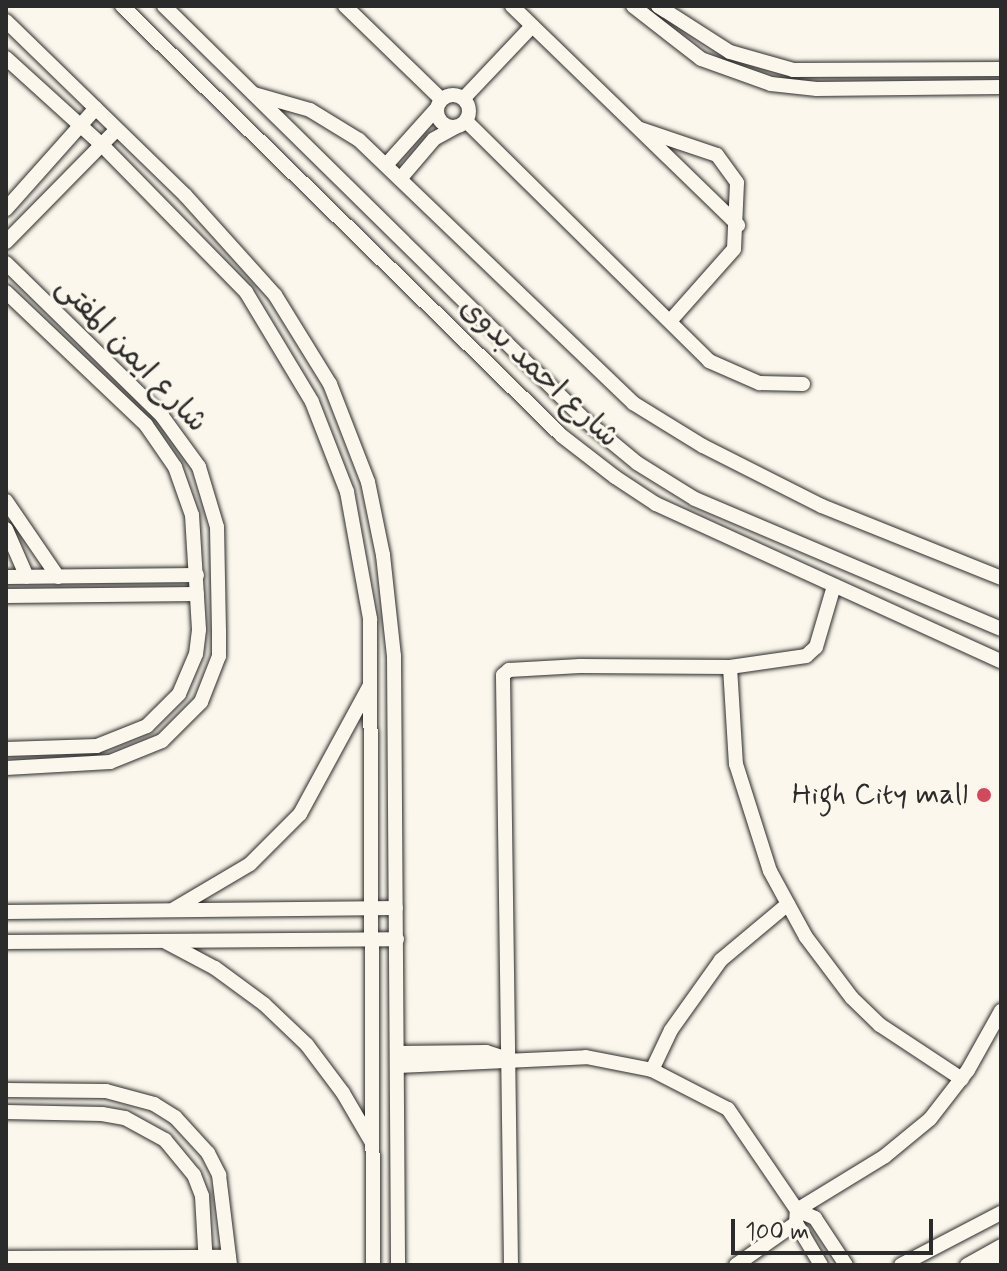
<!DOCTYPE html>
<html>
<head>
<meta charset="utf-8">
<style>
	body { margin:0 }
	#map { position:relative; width:1007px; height:1271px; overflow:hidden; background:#fbf7ec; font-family:Mynerve,"Playpen Sans Arabic",sans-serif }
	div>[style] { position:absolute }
	.roads { filter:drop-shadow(0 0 2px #2b2b2b) drop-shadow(0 0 2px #2b2b2b) }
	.minor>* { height:14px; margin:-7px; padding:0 7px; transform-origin:7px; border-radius:7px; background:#fbf7ec }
	.minor>.ring { margin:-7px; padding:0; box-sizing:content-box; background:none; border:14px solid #fbf7ec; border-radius:50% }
	.dots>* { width:22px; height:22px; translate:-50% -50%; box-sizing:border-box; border:4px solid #fbf7ec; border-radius:50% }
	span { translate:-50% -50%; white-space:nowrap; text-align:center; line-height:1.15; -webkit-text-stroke:6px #fbf7ec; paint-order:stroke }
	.street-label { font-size:30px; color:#2b2b2b }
	.poi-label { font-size:30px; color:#2b2b2b }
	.right { translate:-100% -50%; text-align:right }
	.frame { position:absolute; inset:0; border:8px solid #2b2b2b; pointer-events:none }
	.scale { position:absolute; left:731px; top:1219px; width:202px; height:36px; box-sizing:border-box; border:4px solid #2b2b2b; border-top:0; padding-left:10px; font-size:24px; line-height:28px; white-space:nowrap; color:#2b2b2b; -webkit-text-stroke:6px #fbf7ec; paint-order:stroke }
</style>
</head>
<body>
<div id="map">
	<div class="roads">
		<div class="minor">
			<i style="left:122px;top:6px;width:615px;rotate:44.34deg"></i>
			<i style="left:562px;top:436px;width:67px;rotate:37.7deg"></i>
			<i style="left:615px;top:477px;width:49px;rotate:33.4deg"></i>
			<i style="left:656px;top:504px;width:379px;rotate:24.5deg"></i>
			<i style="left:164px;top:6px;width:590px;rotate:44.52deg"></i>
			<i style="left:585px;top:420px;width:67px;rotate:39.6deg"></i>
			<i style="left:637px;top:463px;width:68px;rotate:31.8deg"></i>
			<i style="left:695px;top:499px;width:332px;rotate:23deg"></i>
			<i style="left:345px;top:6px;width:134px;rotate:44.1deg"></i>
			<i style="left:512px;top:6px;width:315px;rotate:44.1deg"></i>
			<i style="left:633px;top:6px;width:86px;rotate:37.9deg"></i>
			<i style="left:701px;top:59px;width:74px;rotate:19.7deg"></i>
			<i style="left:771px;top:84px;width:46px;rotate:6.2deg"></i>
			<i style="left:817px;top:89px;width:184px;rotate:-0.6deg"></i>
			<i style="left:658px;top:6px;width:85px;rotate:32.6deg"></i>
			<i style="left:730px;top:52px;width:66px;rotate:15.9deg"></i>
			<i style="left:793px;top:70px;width:208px;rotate:-0.3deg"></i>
			<i style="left:6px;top:21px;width:250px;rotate:44.2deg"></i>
			<i style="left:185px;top:195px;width:135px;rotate:48deg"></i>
			<i style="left:275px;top:295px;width:105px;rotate:58.3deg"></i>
			<i style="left:330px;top:384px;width:105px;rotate:68.8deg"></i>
			<i style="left:368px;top:482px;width:75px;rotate:78.4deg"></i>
			<i style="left:383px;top:555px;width:102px;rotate:83.8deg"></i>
			<i style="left:394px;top:656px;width:609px;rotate:89.62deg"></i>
			<i style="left:6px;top:58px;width:130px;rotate:42.2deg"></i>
			<i style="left:102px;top:145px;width:206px;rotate:45.6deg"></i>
			<i style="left:246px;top:292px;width:128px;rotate:59deg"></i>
			<i style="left:312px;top:402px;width:97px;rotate:68.7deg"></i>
			<i style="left:347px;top:492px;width:129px;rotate:79.7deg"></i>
			<i style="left:370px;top:619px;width:646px;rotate:89.73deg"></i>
			<i style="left:254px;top:94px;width:58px;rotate:15.9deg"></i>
			<i style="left:310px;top:110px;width:57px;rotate:31.5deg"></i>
			<i style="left:359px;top:140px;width:380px;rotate:43.8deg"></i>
			<i style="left:633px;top:403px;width:82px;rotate:31.6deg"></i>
			<i style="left:703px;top:446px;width:133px;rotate:26.8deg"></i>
			<i style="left:822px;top:506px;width:193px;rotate:21.9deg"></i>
			<i class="ring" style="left:437px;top:95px;width:18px;height:18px"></i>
			<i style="left:464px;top:98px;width:99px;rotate:-46.6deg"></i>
			<i style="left:466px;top:121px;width:342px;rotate:44.6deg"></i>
			<i style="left:709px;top:361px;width:55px;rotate:23.7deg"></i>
			<i style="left:759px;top:383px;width:44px;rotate:1.3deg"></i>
			<i style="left:640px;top:129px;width:81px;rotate:18.7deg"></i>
			<i style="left:717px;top:155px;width:34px;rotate:54deg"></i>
			<i style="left:737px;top:183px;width:66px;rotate:92.6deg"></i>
			<i style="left:734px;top:249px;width:96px;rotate:131.6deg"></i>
			<i style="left:386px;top:165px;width:76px;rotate:-48.2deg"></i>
			<i style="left:400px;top:179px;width:52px;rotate:-49.6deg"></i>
			<i style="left:434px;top:139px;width:25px;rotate:-29deg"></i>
			<i style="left:6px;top:209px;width:135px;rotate:-48.3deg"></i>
			<i style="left:6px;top:242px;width:158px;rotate:-45.5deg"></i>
			<i style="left:6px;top:263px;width:219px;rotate:44.4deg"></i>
			<i style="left:162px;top:416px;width:63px;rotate:54deg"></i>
			<i style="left:199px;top:467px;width:63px;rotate:73.3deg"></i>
			<i style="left:217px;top:527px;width:104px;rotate:88.9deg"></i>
			<i style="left:219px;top:631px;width:25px;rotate:90deg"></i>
			<i style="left:219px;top:656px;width:49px;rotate:111.4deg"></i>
			<i style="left:201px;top:702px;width:55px;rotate:135deg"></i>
			<i style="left:162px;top:741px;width:56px;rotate:158deg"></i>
			<i style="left:110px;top:762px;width:104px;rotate:176.7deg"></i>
			<i style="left:6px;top:292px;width:193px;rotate:43.5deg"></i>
			<i style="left:146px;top:425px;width:51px;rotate:55.4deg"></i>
			<i style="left:175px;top:467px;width:51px;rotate:70.5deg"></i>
			<i style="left:192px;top:515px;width:115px;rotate:86.5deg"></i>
			<i style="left:199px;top:630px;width:24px;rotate:97deg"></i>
			<i style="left:196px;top:654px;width:43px;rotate:113deg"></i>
			<i style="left:179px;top:694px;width:45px;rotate:135deg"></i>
			<i style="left:147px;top:726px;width:54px;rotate:158.2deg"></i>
			<i style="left:97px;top:746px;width:91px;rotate:178.1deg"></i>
			<i style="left:6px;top:501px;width:92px;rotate:55.6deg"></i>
			<i style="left:6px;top:529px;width:52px;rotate:66.4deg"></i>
			<i style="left:6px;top:577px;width:191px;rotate:-0.6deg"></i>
			<i style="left:6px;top:596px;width:191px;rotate:-0.6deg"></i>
			<i style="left:730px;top:667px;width:97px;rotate:86.5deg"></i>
			<i style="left:736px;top:764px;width:112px;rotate:72.4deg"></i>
			<i style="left:770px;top:871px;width:75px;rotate:61.4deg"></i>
			<i style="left:806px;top:937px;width:76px;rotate:53deg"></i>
			<i style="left:852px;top:998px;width:39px;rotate:44deg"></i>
			<i style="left:880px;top:1025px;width:98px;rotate:33.4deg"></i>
			<i style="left:174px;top:909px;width:88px;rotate:-30.6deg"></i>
			<i style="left:250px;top:864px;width:71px;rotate:-45deg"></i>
			<i style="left:300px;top:814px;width:145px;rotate:-61.5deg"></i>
			<i style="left:6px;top:912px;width:390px;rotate:-0.6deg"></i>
			<i style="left:6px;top:942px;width:391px;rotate:-0.4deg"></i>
			<i style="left:166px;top:942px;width:55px;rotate:28deg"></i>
			<i style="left:215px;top:968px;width:61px;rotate:36.3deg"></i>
			<i style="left:264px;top:1004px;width:59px;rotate:43.6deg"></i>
			<i style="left:307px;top:1045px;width:60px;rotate:53.1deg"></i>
			<i style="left:343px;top:1093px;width:56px;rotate:59.7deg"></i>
			<i style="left:398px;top:1053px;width:88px;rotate:-0.7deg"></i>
			<i style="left:486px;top:1052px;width:20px;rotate:18deg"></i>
			<i style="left:398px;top:1066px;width:188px;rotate:-2.7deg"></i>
			<i style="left:586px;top:1057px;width:67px;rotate:11.1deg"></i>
			<i style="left:652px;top:1070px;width:85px;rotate:27.2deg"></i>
			<i style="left:728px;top:1109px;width:122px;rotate:55.7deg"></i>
			<i style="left:797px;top:1210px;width:103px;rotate:-31.5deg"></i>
			<i style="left:885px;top:1156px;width:58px;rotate:-39.4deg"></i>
			<i style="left:930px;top:1119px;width:62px;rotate:-52.2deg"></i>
			<i style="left:968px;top:1070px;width:68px;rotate:-60.8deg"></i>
			<i style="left:652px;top:1070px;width:44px;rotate:-64.6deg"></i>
			<i style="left:671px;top:1030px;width:86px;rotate:-54.5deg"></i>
			<i style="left:721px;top:960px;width:87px;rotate:-39.9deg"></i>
			<i style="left:6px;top:1090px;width:100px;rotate:0.6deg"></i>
			<i style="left:106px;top:1091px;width:50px;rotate:15.2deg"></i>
			<i style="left:154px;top:1104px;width:25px;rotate:32deg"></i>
			<i style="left:175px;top:1117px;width:49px;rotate:47.5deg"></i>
			<i style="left:208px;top:1153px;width:25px;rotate:63deg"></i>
			<i style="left:219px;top:1175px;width:91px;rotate:83deg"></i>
			<i style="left:6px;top:1112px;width:96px;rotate:1.2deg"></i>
			<i style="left:102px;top:1114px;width:23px;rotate:10deg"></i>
			<i style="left:125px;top:1118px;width:46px;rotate:28.8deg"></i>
			<i style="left:165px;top:1140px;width:45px;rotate:50.4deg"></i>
			<i style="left:194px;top:1175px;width:22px;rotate:69deg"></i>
			<i style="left:202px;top:1196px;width:69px;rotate:86.7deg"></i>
			<i style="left:6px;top:1258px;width:223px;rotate:-0.3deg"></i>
			<i style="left:974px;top:1264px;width:27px;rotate:-8deg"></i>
			<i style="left:511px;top:1265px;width:590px;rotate:-90.78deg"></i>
			<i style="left:503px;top:675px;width:8px;rotate:-40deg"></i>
			<i style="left:509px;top:670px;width:71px;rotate:-3.2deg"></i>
			<i style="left:580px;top:666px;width:150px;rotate:0.4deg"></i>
			<i style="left:730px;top:667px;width:77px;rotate:-8.2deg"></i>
			<i style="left:806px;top:656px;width:13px;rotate:-42deg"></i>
			<i style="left:816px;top:647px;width:64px;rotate:-73.6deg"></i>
			<i style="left:736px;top:1265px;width:73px;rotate:-35deg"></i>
			<i style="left:821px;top:1265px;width:49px;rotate:-120.8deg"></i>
			<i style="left:796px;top:1223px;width:13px;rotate:-86deg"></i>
			<i style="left:797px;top:1210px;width:20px;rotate:24deg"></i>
			<i style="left:815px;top:1218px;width:56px;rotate:56.6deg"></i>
			<i style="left:901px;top:1265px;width:113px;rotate:-27.5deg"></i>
			<i style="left:967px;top:1265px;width:39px;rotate:-29deg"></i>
		</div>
	</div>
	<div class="dots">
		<i style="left:984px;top:795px;background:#d1495b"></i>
	</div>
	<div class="street-label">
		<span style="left:131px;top:355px;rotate:46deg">شارع ايمن المفتى</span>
		<span style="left:539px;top:373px;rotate:43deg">شارع احمد بدوى</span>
	</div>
	<div class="poi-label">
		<span class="right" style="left:968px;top:795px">High City mall</span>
	</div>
	<div class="frame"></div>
	<div class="scale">100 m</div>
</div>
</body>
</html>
